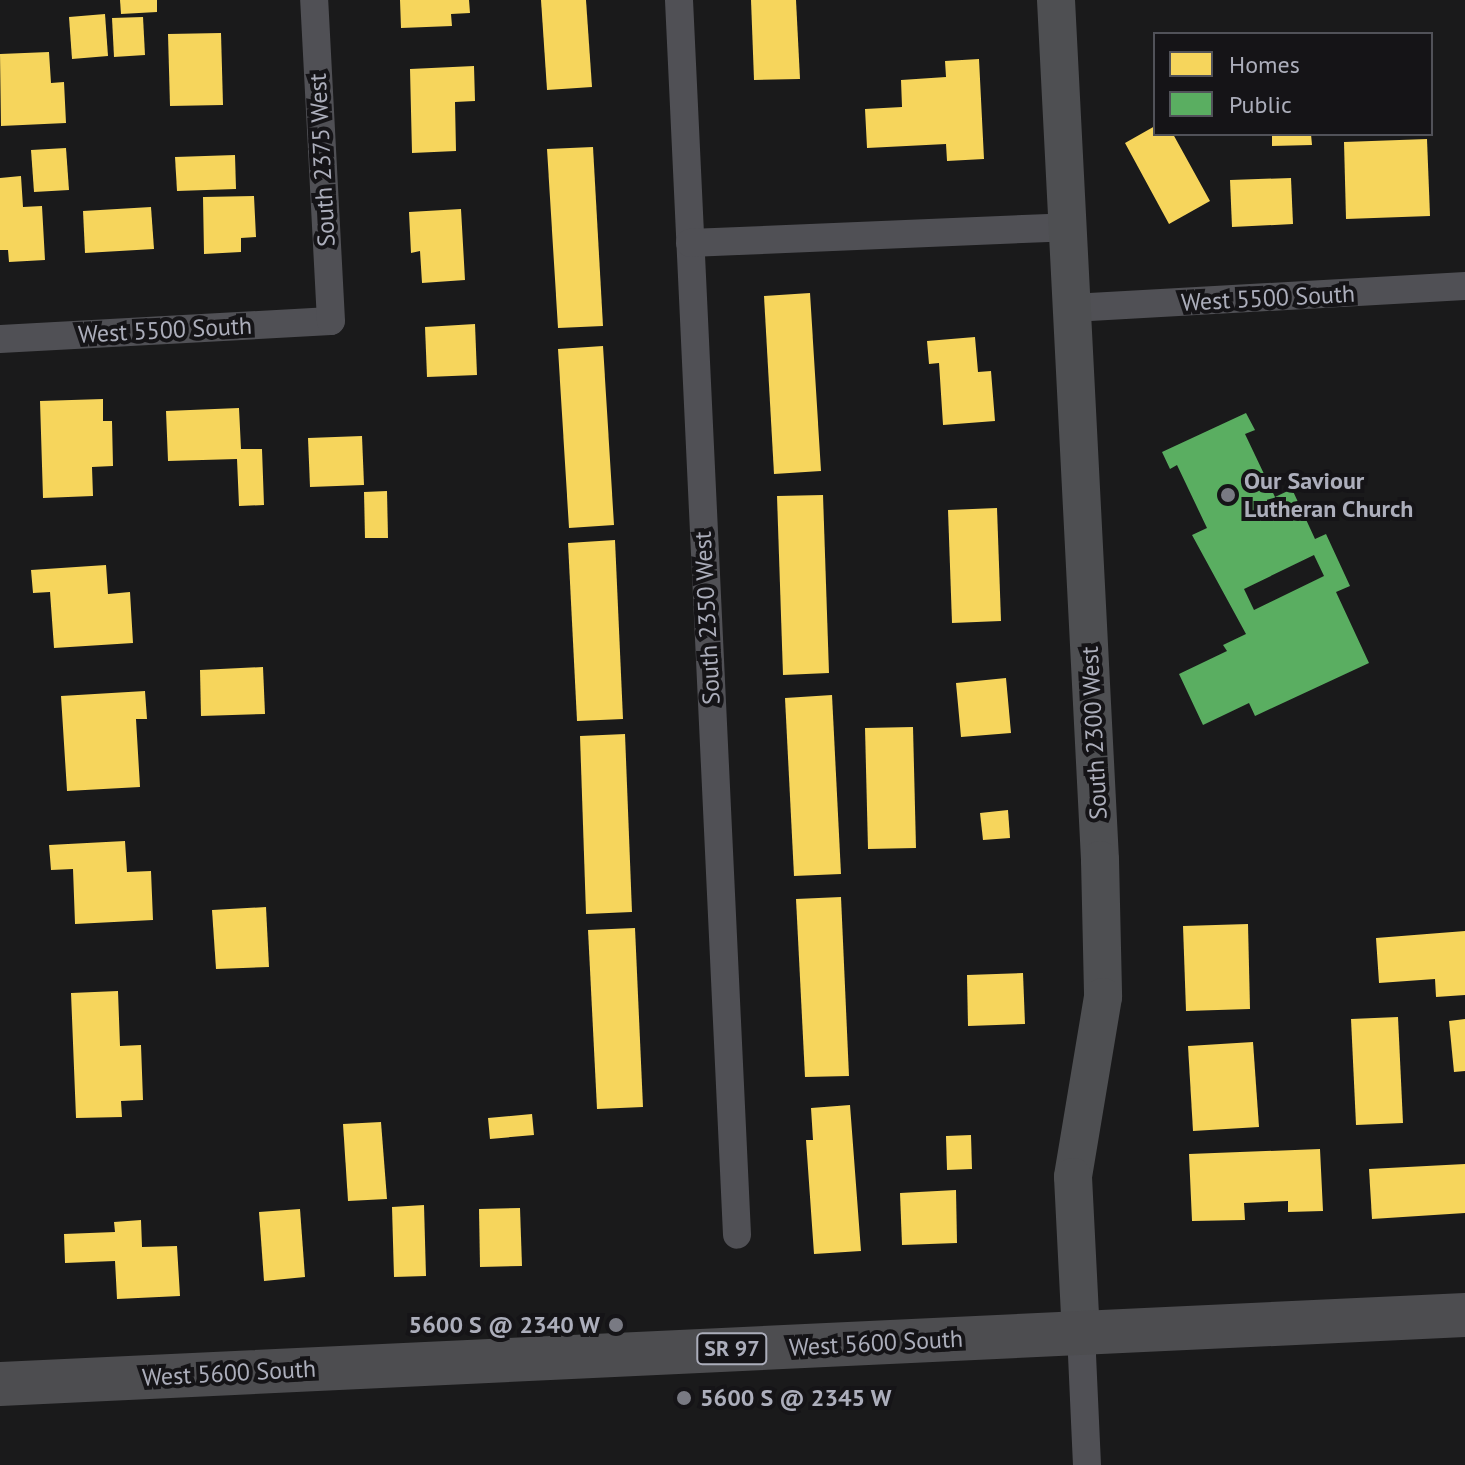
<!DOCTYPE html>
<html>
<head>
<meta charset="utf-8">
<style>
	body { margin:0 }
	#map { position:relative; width:1465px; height:1465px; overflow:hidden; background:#1a1a1b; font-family:"PT Sans",sans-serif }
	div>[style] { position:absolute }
	.homes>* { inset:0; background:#f6d55c }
	.public>* { inset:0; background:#5aae61 }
	.street>* { height:28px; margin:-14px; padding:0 14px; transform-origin:14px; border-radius:14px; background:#505055 }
	.secondary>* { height:38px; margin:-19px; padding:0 19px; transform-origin:19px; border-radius:19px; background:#4e4f52 }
	.primary>* { height:44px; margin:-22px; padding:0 22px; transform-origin:22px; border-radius:22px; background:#4d4d50 }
	.dots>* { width:22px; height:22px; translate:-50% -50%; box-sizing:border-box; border:4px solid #151417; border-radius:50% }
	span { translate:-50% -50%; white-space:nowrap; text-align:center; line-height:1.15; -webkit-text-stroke:8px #151417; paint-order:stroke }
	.shield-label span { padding:2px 6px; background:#151417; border:2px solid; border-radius:6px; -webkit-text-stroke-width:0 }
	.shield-label { font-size:22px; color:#acaebb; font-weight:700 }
	.street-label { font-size:24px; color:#acaebb }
	.poi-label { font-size:24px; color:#acaebb; font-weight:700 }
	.left { translate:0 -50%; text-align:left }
	.right { translate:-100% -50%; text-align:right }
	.legend { position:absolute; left:1153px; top:32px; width:280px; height:104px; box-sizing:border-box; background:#151417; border:2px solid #515259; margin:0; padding:10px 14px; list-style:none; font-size:24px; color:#acaebb }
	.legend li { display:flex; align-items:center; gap:16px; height:40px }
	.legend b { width:40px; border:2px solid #515259 }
</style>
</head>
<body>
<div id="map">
	<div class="homes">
		<i style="clip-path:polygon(120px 0,157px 0,157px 12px,121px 14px)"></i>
		<i style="clip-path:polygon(400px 0,469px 0,470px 13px,451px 14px,452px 26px,401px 28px)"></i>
		<i style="clip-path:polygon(541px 0,586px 0,592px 87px,547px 90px)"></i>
		<i style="clip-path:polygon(751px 0,796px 0,800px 79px,754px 80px)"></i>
		<i style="clip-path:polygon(105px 14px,108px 56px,72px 59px,69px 17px)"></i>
		<i style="clip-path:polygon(143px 17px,145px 55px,114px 57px,112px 18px)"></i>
		<i style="clip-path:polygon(221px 33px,223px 105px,170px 106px,168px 34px)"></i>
		<i style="clip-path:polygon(49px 52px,51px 83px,64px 82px,66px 123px,1px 126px,0 54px)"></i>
		<i style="clip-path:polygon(979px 59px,984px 159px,947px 161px,946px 144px,867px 148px,865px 109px,902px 107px,901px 80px,946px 77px,945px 61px)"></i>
		<i style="clip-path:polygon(474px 66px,475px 101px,455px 102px,456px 151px,412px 153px,410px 69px)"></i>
		<i style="clip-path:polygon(1155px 126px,1155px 134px,1173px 134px,1210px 201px,1169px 224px,1125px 143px)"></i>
		<i style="clip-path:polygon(1272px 134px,1311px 134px,1312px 145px,1272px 146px)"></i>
		<i style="clip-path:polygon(1427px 139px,1430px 216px,1346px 219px,1344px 142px)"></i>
		<i style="clip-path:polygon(593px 147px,603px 326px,558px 328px,547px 149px)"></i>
		<i style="clip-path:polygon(66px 148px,69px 190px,34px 192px,31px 150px)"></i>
		<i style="clip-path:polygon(235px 155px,236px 189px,177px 191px,175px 157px)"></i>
		<i style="clip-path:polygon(21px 176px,23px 207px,42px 206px,45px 260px,9px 262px,8px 250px,0 250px,0 178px)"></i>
		<i style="clip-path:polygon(1291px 178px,1293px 224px,1232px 227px,1230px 180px)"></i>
		<i style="clip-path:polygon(254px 196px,256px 237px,241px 238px,241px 252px,204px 254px,203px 197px)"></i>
		<i style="clip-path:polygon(151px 207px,154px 249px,85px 253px,83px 211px)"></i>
		<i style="clip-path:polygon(461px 209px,465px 280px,422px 283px,420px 251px,411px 253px,409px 212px)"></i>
		<i style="clip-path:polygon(810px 293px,821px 471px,774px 474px,764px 296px)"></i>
		<i style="clip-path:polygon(475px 324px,477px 375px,427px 377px,425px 327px)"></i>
		<i style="clip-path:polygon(975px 337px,978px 372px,991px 371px,995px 421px,943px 425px,939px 363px,929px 364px,927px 341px)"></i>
		<i style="clip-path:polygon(603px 346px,614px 525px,569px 528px,558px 349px)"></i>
		<i style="clip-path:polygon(103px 399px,103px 421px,112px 421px,113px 466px,92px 467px,93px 496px,43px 498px,40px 401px)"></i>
		<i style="clip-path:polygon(239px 408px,241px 449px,262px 449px,264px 505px,239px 506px,237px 459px,168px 461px,166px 411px)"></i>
		<i style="clip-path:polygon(362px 436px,364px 485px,310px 487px,308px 438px)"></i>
		<i style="clip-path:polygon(387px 491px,388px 538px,365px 538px,364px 492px)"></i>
		<i style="clip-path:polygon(823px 495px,829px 673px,783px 675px,777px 496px)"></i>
		<i style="clip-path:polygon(997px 508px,1001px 621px,952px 623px,948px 510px)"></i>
		<i style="clip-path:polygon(615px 540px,623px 719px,577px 721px,568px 543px)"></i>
		<i style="clip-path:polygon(106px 565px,108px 594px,130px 592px,133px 643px,54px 648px,50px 592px,33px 593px,31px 570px)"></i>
		<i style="clip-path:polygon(263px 667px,265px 714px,201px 716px,200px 670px)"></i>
		<i style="clip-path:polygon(1006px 678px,1011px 733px,961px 737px,956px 683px)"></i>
		<i style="clip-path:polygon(145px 691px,147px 719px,136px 719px,140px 787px,67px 791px,61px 696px)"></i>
		<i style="clip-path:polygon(832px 695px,841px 874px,794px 876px,785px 698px)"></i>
		<i style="clip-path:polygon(913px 727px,916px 848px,868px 849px,865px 728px)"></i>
		<i style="clip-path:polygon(625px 734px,632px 912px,586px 914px,580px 736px)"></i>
		<i style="clip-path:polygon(1008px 810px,1010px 838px,983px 840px,980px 813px)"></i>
		<i style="clip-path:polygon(125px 841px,127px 872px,151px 871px,153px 920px,75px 924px,73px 869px,51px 870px,49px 845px)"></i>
		<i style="clip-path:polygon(841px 897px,849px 1076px,805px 1077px,796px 899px)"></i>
		<i style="clip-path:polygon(266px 907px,269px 967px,216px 969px,212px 910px)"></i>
		<i style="clip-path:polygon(1248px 924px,1250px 1009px,1186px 1011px,1183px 926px)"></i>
		<i style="clip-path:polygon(635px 928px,643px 1107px,597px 1109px,588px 930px)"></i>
		<i style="clip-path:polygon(1465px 931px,1465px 995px,1436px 997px,1435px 979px,1379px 983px,1376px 938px)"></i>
		<i style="clip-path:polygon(1023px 973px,1025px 1024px,968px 1026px,967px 975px)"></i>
		<i style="clip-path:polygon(118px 991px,120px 1046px,141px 1045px,143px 1100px,121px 1101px,122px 1117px,76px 1118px,71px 993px)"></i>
		<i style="clip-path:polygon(1398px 1017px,1403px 1123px,1356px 1125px,1351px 1019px)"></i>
		<i style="clip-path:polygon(1465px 1019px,1465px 1071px,1454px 1072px,1449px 1021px)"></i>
		<i style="clip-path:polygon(1253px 1042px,1259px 1127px,1193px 1131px,1188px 1046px)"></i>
		<i style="clip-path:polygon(850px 1105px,861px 1251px,814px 1254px,806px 1140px,813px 1140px,811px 1108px)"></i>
		<i style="clip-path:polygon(532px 1114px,534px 1135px,490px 1139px,488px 1118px)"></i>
		<i style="clip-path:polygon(381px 1122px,387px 1199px,348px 1201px,343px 1124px)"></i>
		<i style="clip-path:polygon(971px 1135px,972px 1169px,947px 1170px,946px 1136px)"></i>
		<i style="clip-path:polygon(1320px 1149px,1323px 1211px,1288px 1212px,1288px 1201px,1244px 1203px,1245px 1220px,1192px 1221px,1189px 1154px)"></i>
		<i style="clip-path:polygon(1465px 1164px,1465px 1213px,1372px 1219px,1369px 1169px)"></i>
		<i style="clip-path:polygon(956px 1190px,957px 1243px,902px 1245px,900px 1193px)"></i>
		<i style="clip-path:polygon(424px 1205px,426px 1276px,394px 1277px,392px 1207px)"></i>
		<i style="clip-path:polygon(520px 1208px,522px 1266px,480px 1267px,479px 1209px)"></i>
		<i style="clip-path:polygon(300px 1209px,305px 1277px,264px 1281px,259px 1212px)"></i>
		<i style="clip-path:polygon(141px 1220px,142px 1247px,177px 1246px,180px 1296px,117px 1299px,115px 1261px,65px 1263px,64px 1234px,115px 1232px,114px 1222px)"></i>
	</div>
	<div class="public">
		<i style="clip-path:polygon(evenodd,1246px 413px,1255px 430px,1245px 434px,1275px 497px,1292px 489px,1315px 539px,1326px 534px,1350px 586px,1336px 592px,1369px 663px,1255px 716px,1249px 703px,1203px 725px,1179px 674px,1227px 651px,1223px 645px,1246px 634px,1192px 535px,1207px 528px,1177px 465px,1170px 469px,1162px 452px,1246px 413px,1314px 555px,1324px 576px,1254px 610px,1244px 589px,1314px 555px)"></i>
	</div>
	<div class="street">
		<i style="left:679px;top:0;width:1236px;rotate:87.31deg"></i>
		<i style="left:690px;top:243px;width:378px;rotate:-2.4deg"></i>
		<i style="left:1072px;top:308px;width:394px;rotate:-3.2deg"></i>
		<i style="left:0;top:339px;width:331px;rotate:-3.1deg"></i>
		<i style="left:331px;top:321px;width:321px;rotate:-93deg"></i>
		<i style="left:1081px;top:1333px;width:132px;rotate:87.4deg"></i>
	</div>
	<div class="secondary">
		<i style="left:1056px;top:0;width:861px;rotate:87.07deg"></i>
		<i style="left:1100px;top:860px;width:137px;rotate:88.7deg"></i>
		<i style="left:1103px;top:997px;width:182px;rotate:99.5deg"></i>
		<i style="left:1073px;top:1177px;width:156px;rotate:87.1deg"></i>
	</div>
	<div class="primary">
		<i style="left:0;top:1384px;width:1467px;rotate:-2.7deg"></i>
	</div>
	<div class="dots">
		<i style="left:1228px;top:495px;background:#797a83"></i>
		<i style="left:616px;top:1325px;background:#797a83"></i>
		<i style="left:684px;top:1398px;background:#797a83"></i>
	</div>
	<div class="shield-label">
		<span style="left:732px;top:1349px">SR 97</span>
	</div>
	<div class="street-label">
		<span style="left:322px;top:160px;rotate:-93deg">South 2375 West</span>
		<span style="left:1268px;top:298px;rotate:-3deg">West 5500 South</span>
		<span style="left:165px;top:330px;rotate:-3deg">West 5500 South</span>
		<span style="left:707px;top:618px;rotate:-93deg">South 2350 West</span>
		<span style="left:1094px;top:733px;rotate:-93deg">South 2300 West</span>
		<span style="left:876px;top:1343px;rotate:-3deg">West 5600 South</span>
		<span style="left:229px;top:1373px;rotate:-3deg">West 5600 South</span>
	</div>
	<div class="poi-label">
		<span class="left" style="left:1244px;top:495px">Our Saviour<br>Lutheran Church</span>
		<span class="right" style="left:600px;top:1325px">5600 S @ 2340 W</span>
		<span class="left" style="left:700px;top:1398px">5600 S @ 2345 W</span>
	</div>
	<ul class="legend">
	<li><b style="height:22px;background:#f6d55c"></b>Homes</li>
	<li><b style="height:22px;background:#5aae61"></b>Public</li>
	</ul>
</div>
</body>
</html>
